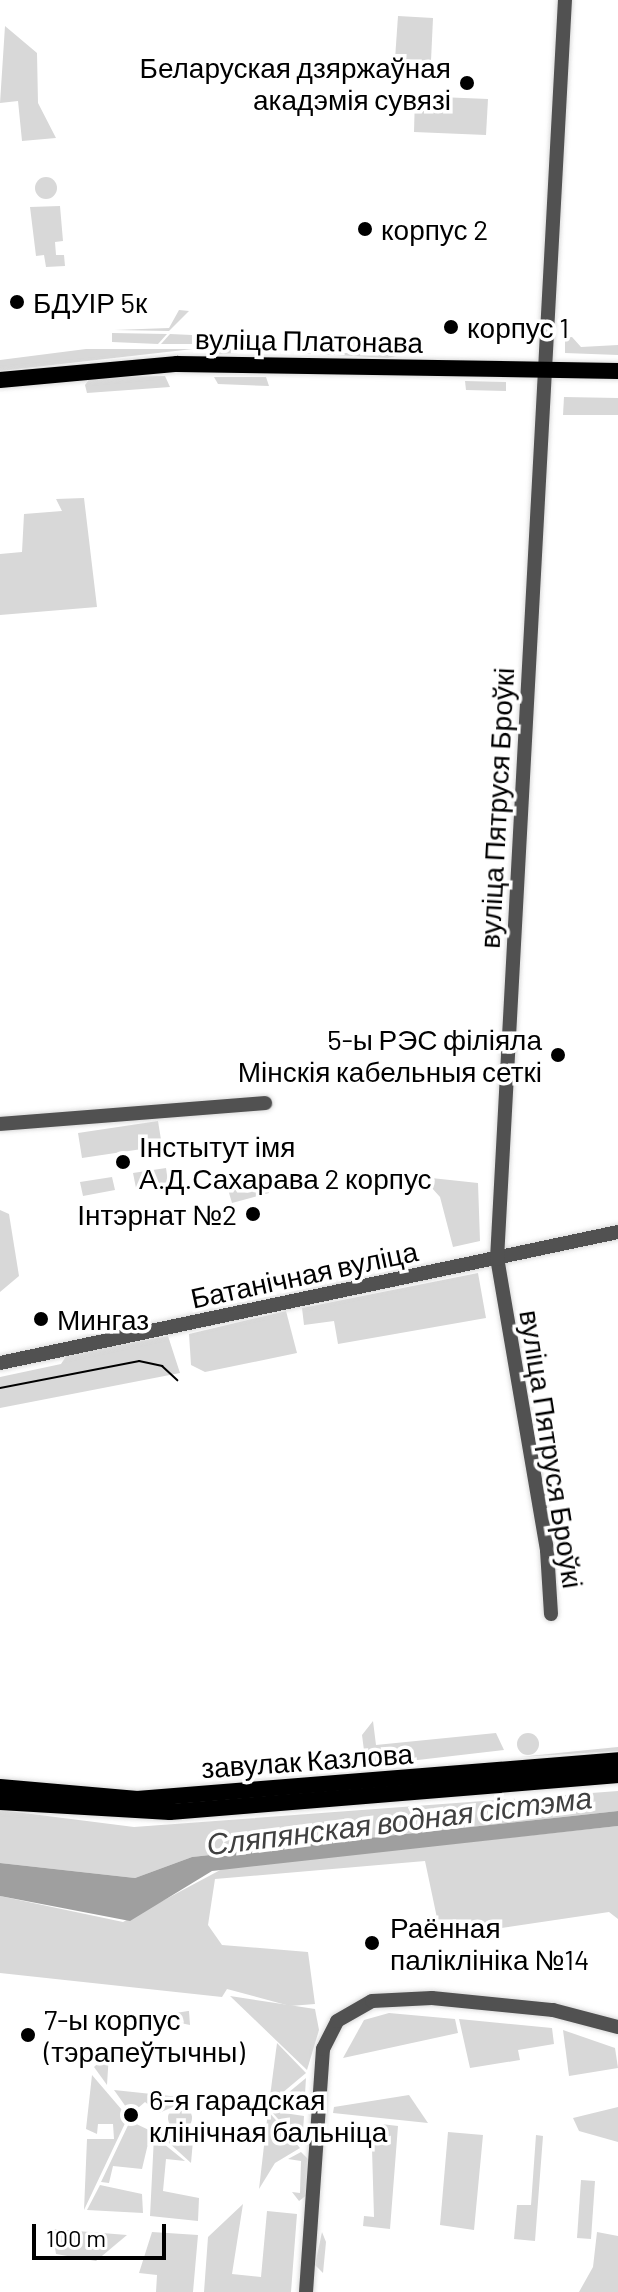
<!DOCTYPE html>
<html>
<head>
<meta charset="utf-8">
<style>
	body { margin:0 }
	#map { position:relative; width:618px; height:2292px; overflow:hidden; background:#fff; font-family:Barlow,sans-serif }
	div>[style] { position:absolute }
	.green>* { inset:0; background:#d8d8d8 }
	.round { border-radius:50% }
	.water>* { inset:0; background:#9f9f9f }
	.roads { filter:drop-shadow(0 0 2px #dbdbdb) drop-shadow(0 0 2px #dbdbdb) }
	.minor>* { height:14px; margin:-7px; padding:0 7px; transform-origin:7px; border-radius:7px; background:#515151 }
	.major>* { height:16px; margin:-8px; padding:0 8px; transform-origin:8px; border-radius:8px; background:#000 }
	.tram>* { height:2px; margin:-1px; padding:0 1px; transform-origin:1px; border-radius:1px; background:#000 }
	.dots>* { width:22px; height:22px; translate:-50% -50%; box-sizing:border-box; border:4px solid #fff; border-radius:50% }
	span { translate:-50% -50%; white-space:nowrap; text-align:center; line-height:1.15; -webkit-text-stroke:7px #fff; paint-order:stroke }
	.poi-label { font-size:28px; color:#000 }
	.right { translate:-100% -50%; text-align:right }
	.left { translate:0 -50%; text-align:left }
	.street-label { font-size:28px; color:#000 }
	.water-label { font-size:30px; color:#404040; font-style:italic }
	.scale { position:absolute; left:32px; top:2224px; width:134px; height:36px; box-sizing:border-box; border:4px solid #000; border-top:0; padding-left:10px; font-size:24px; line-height:28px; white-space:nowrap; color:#000; -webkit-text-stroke:6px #fff; paint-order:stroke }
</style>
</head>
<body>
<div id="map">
	<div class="green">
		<i style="clip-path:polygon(398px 16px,433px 18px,431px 61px,395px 59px)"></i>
		<i style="clip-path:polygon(5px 26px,37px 53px,38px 103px,56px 138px,22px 141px,18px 101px,0 103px)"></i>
		<i style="clip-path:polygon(415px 96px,488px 99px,486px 135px,414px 132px)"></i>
		<i class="round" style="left:35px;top:177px;width:22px;height:22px"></i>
		<i style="clip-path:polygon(60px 206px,63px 241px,55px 242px,56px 255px,64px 255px,65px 266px,46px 267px,44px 255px,36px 256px,30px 207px)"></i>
		<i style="clip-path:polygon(179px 310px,189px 311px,169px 331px,114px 330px,169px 328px)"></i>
		<i style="clip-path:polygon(112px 333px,167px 334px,158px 344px,112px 342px)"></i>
		<i style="clip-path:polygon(170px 334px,192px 335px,192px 344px,161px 344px)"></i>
		<i style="clip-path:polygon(572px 337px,581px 347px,618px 345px,618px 355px,565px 353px,565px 338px)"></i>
		<i style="clip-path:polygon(294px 339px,399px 342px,399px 348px,295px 344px)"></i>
		<i style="clip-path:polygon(86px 349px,193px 349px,0 371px,0 360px)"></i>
		<i style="clip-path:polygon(213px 349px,269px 350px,269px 352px,214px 354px)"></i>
		<i style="clip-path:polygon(301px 353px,408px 353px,388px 358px)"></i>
		<i style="clip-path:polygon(165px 376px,170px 387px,87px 393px,85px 385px,91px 377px)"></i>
		<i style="clip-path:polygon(214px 377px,266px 377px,269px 386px,218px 384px)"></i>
		<i style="clip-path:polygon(465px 381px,506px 382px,506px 391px,466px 390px)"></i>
		<i style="clip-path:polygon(564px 397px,618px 398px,618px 415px,563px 415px)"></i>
		<i style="clip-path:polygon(84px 498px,97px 607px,0 615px,0 554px,22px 552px,24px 514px,62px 511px,56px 499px)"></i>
		<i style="clip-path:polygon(158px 1121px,162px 1146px,82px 1158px,78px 1133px)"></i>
		<i style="clip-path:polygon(166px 1168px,168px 1182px,136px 1188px,133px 1173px)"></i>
		<i style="clip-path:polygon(264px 1176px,269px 1193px,232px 1203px,227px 1186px)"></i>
		<i style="clip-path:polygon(112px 1177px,115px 1190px,83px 1196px,80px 1182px)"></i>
		<i style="clip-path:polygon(422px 1177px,478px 1183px,480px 1241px,453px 1247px,440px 1197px)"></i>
		<i style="clip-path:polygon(0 1210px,9px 1214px,19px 1276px,0 1292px)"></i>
		<i style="clip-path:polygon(478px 1273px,486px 1318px,338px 1344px,334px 1321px,304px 1325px,302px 1308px)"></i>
		<i style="clip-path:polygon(286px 1311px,297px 1353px,205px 1372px,191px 1365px,189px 1334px)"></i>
		<i style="clip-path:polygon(168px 1336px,180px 1373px,0 1408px,0 1377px,61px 1364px,67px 1355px)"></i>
		<i style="clip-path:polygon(373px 1721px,376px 1745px,496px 1733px,504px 1750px,366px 1766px,362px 1735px)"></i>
		<i class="round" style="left:517px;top:1733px;width:22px;height:22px"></i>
		<i style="clip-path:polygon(618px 1747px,618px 1751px,520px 1757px,568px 1752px)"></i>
		<i style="clip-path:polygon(618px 1791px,618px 1811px,192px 1857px,135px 1878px,0 1863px,0 1810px,134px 1827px)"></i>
		<i style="clip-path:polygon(618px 1826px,618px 1919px,609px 1912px,441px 1937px,425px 1861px,215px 1879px,208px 1925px,222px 1945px,308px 1952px,315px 2004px,290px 2006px,227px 1989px,222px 1997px,0 1973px,0 1896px,123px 1922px,224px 1868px)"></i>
		<i style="clip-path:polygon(230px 1996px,315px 2009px,319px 2030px,307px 2070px)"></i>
		<i style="clip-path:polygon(189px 2011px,190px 2025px,151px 2017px,188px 2011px)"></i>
		<i style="clip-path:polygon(389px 2013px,455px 2019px,458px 2033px,343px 2058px,364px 2020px)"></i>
		<i style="clip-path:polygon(459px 2019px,552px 2028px,554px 2044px,518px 2050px,520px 2060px,470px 2068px)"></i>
		<i style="clip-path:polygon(563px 2030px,615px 2048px,618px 2068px,569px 2076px)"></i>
		<i style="clip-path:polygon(277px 2043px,306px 2073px,269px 2104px)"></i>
		<i style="clip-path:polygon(109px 2053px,107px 2085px,94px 2067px)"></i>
		<i style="clip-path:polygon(92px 2075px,128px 2117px,84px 2210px,87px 2139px,114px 2139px,113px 2124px,98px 2124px,97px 2134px,86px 2129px)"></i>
		<i style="clip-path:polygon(306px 2078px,304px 2111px,271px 2107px)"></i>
		<i style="clip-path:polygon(114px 2090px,180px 2097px,184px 2102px,159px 2113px,145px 2102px,131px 2114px)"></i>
		<i style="clip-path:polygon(409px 2095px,428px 2123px,333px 2113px,334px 2107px)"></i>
		<i class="round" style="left:168px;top:2106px;width:24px;height:24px"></i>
		<i style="clip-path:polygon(618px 2107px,618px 2142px,579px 2131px,573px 2118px)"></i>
		<i style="clip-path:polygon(268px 2111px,300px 2148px,275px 2163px,259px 2189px)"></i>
		<i style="clip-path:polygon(271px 2111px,304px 2116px,302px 2146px)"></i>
		<i style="clip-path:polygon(130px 2121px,151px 2131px,142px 2169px,113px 2166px,109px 2183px,101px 2182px)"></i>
		<i style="clip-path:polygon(381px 2124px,398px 2126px,390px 2229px,363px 2226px,364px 2216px,374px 2217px,372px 2149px)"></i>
		<i style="clip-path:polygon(194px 2129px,191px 2163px,157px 2132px,162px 2129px)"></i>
		<i style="clip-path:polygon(448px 2132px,483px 2135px,474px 2230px,440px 2225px)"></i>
		<i style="clip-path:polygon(536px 2135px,543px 2136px,535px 2241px,514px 2239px,517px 2205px,531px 2205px)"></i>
		<i style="clip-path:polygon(154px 2136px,185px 2161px,166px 2159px,163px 2191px,199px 2198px,198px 2221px,150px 2216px)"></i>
		<i style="clip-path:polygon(301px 2152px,309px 2160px,307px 2195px,299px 2201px,292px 2192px,300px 2193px,301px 2161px,288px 2159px)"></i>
		<i style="clip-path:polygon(581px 2180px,595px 2181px,591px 2239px,577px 2238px)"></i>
		<i style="clip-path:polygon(100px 2185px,142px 2194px,143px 2213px,87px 2210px)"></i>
		<i style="clip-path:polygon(243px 2204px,232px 2274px,261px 2277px,267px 2211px,297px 2214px,291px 2292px,204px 2292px,208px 2237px)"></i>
		<i style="clip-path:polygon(52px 2229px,127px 2235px,96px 2261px,56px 2254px)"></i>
		<i style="clip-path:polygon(152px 2232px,198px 2235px,193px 2292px,156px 2292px,157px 2275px,139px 2273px)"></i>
		<i style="clip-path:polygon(322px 2232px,326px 2242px,323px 2273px,315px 2265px)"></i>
		<i style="clip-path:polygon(597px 2232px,618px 2236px,618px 2292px,579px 2292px,593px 2267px)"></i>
	</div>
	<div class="water">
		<i style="clip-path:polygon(618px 1811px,618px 1826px,212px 1871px,130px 1921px,0 1896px,0 1863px,135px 1878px,192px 1857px)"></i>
	</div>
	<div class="roads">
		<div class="minor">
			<i style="left:0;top:1124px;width:266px;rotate:-4.5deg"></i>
			<i style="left:0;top:1363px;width:632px;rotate:-11.97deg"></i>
			<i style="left:551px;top:1614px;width:64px;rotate:-93.6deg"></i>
			<i style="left:547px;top:1550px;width:295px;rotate:-99.7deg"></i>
			<i style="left:497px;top:1259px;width:1261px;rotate:-86.91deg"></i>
			<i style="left:306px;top:2292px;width:244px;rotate:-86deg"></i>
			<i style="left:323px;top:2049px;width:31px;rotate:-63deg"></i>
			<i style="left:337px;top:2021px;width:40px;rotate:-29.7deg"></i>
			<i style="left:372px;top:2001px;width:60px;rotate:-2.9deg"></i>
			<i style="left:432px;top:1998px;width:122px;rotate:5.7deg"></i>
			<i style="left:553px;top:2010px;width:67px;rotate:14.7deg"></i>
		</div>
		<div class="major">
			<i style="left:0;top:380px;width:178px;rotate:-5.2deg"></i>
			<i style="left:177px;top:364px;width:441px;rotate:0.9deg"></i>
			<i style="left:0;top:1787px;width:138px;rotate:5deg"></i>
			<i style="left:137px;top:1799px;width:483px;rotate:-4.6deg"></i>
			<i style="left:0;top:1802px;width:170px;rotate:3.4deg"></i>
			<i style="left:170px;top:1812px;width:450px;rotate:-4.7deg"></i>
		</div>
	</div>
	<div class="tram">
		<i style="left:0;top:1388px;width:142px;rotate:-11deg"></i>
		<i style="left:139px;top:1361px;width:24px;rotate:12deg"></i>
		<i style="left:162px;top:1366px;width:21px;rotate:43deg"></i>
	</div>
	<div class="dots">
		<i style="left:467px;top:83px;background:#000"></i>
		<i style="left:365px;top:229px;background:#000"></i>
		<i style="left:17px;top:302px;background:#000"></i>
		<i style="left:451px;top:327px;background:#000"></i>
		<i style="left:558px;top:1055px;background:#000"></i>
		<i style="left:123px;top:1162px;background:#000"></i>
		<i style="left:253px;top:1214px;background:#000"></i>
		<i style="left:41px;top:1319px;background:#000"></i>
		<i style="left:372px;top:1943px;background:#000"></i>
		<i style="left:28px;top:2035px;background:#000"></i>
		<i style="left:131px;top:2115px;background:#000"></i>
	</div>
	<div class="poi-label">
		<span class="right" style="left:451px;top:83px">Беларуская дзяржаўная<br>акадэмія сувязі</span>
		<span class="left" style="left:381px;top:229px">корпус 2</span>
		<span class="left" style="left:33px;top:302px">БДУІР 5к</span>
		<span class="left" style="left:467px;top:327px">корпус 1</span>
		<span class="right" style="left:542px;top:1055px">5-ы РЭС філіяла<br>Мінскія кабельныя сеткі</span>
		<span class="left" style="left:139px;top:1162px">Інстытут імя<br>А.Д.Сахарава 2 корпус</span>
		<span class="right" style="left:237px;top:1214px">Інтэрнат №2</span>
		<span class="left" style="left:57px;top:1319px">Мингаз</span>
		<span class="left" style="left:390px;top:1943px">Раённая<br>паліклініка №14</span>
		<span class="left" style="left:44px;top:2035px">7-ы корпус<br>(тэрапеўтычны)</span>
		<span class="left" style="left:149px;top:2115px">6-я гарадская<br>клінічная бальніца</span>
	</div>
	<div class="street-label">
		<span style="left:309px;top:340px;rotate:1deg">вуліца Платонава</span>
		<span style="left:496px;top:808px;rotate:-87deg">вуліца Пятруся Броўкі</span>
		<span style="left:304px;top:1274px;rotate:-12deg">Батанічная вуліца</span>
		<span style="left:552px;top:1449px;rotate:81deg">вуліца Пятруся Броўкі</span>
		<span style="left:307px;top:1760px;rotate:-4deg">завулак Казлова</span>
	</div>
	<div class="water-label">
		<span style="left:399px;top:1820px;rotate:-7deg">Сляпянская водная сістэма</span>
	</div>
	<div class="scale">100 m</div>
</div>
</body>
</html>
